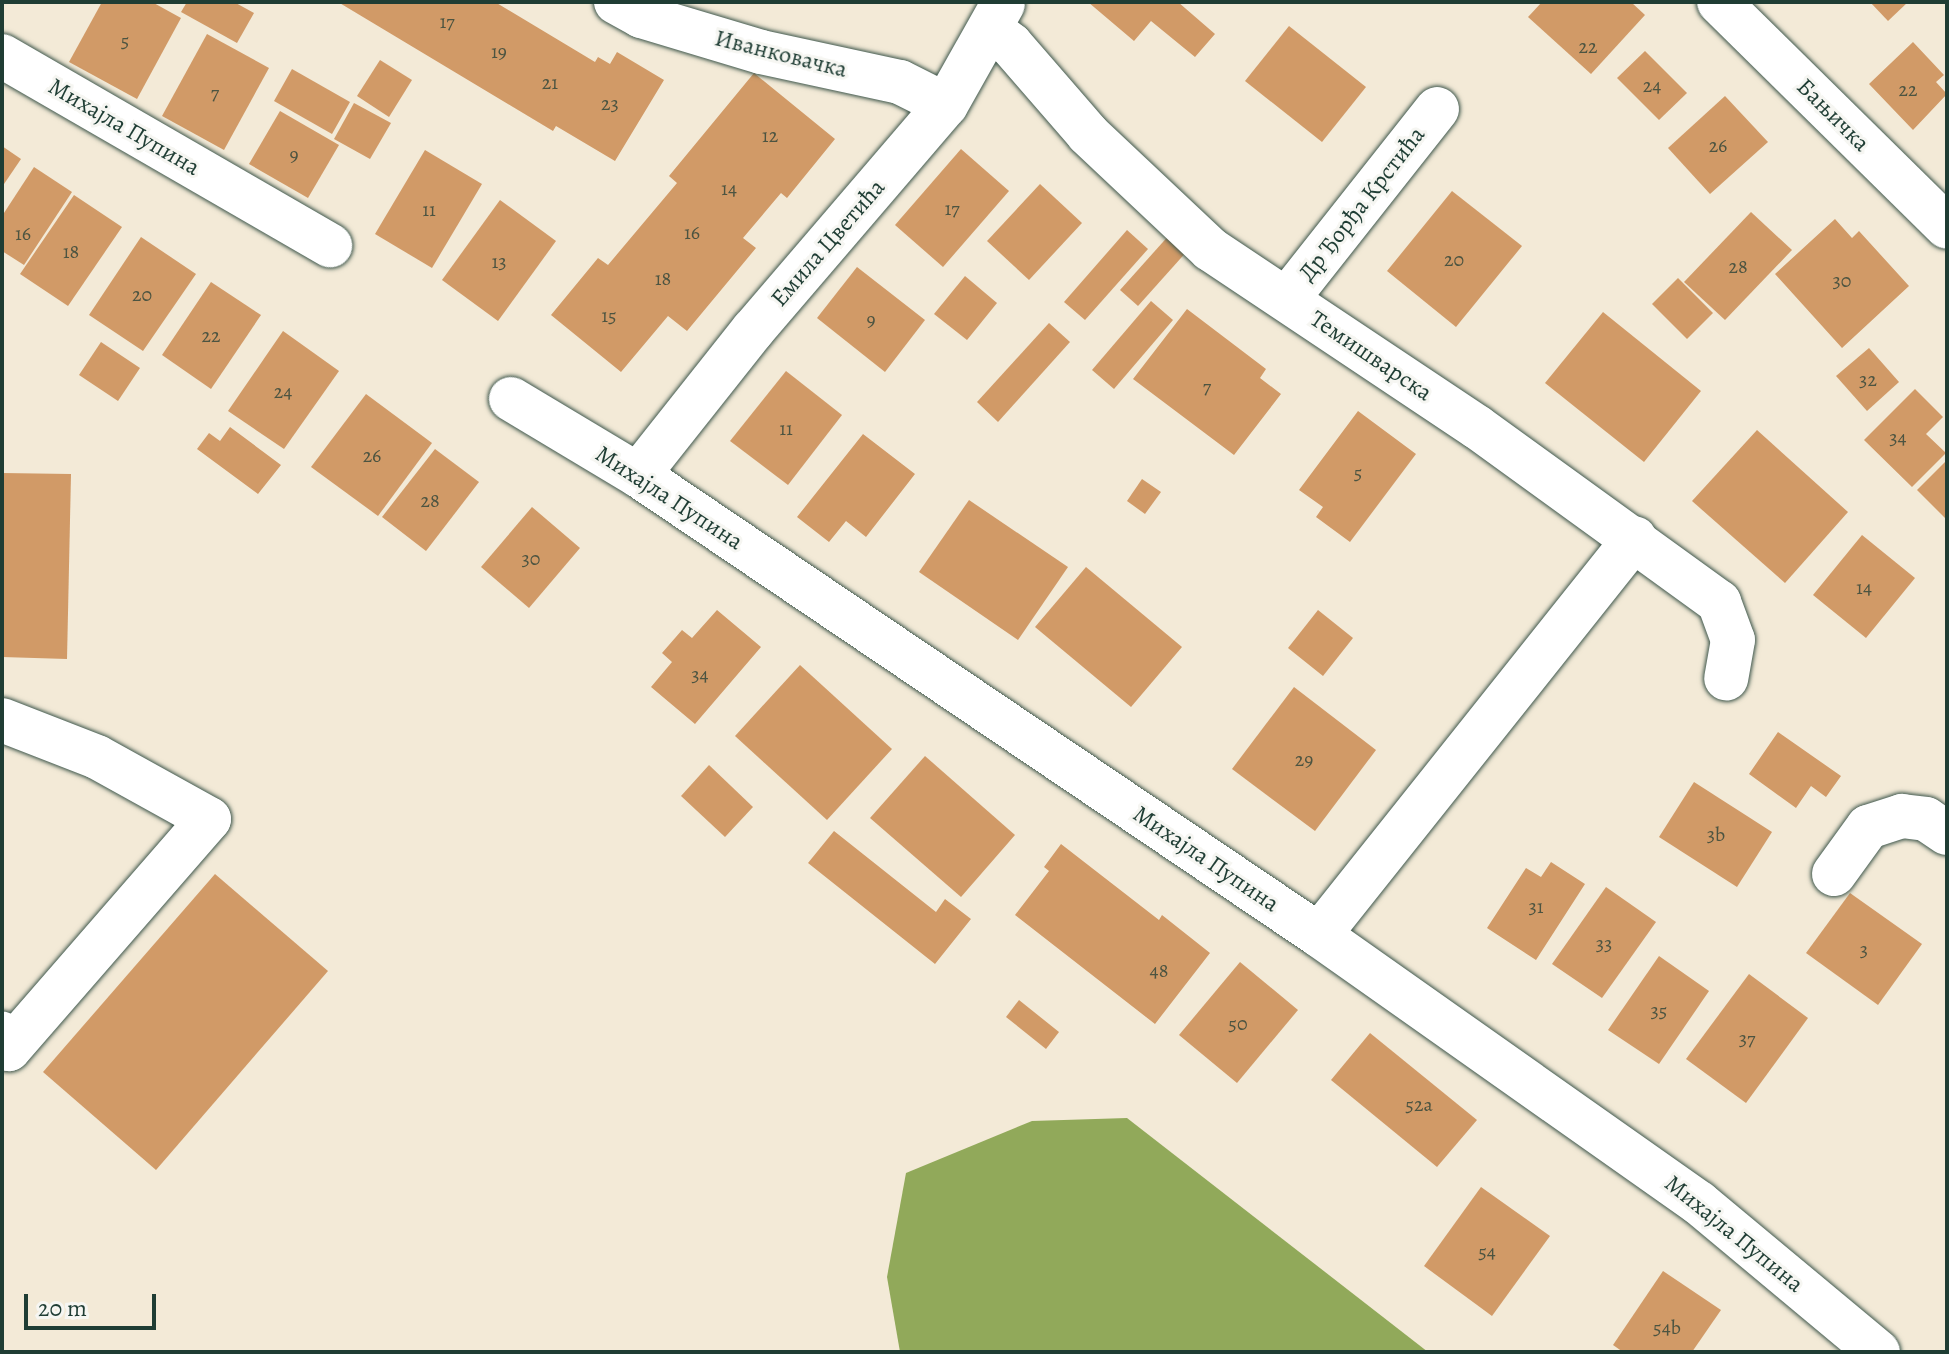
<!DOCTYPE html>
<html>
<head>
<meta charset="utf-8">
<style>
	body { margin:0 }
	#map { position:relative; width:1949px; height:1354px; overflow:hidden; background:#f3ead7; font-family:Alegreya,serif }
	div>[style] { position:absolute }
	.forest>* { inset:0; background:#91a95a }
	.building>* { inset:0; background:#d19a67 }
	.roads { filter:drop-shadow(0 0 2px #3f574c) drop-shadow(0 0 2px #3f574c) }
	.minor>* { height:44px; margin:-22px; padding:0 22px; transform-origin:22px; border-radius:22px; background:#fff }
	span { translate:-50% -50%; white-space:nowrap; text-align:center; line-height:1.15; -webkit-text-stroke:6px #f6f6f2; paint-order:stroke }
	.number-label { font-size:20px; color:#4c5441 }
	.number-label span { -webkit-text-stroke-width:0 }
	.street-label { font-size:24px; color:#1f3d34 }
	.frame { position:absolute; inset:0; border:4px solid #1f3d34; pointer-events:none }
	.scale { position:absolute; left:24px; top:1294px; width:132px; height:36px; box-sizing:border-box; border:4px solid #1f3d34; border-top:0; padding-left:10px; font-size:24px; line-height:28px; white-space:nowrap; color:#1f3d34; -webkit-text-stroke:6px #f6f6f2; paint-order:stroke }
</style>
</head>
<body>
<div id="map">
	<div class="forest">
		<i style="clip-path:polygon(1127px 1118px,1428px 1352px,900px 1352px,887px 1277px,906px 1173px,1032px 1121px)"></i>
	</div>
	<div class="building">
		<i style="clip-path:polygon(102px 2px,152px 2px,181px 18px,137px 99px,69px 62px)"></i>
		<i style="clip-path:polygon(187px 2px,234px 2px,254px 13px,237px 43px,181px 12px)"></i>
		<i style="clip-path:polygon(338px 2px,495px 2px,595px 62px,598px 57px,610px 64px,617px 52px,664px 80px,615px 161px,556px 126px,553px 131px)"></i>
		<i style="clip-path:polygon(1088px 2px,1178px 2px,1215px 34px,1195px 57px,1151px 21px,1134px 41px)"></i>
		<i style="clip-path:polygon(1542px 2px,1631px 2px,1645px 15px,1591px 74px,1528px 17px)"></i>
		<i style="clip-path:polygon(1870px 2px,1908px 2px,1888px 21px)"></i>
		<i style="clip-path:polygon(1289px 26px,1366px 87px,1322px 142px,1245px 81px)"></i>
		<i style="clip-path:polygon(207px 34px,269px 68px,224px 150px,162px 116px)"></i>
		<i style="clip-path:polygon(1913px 42px,1944px 75px,1936px 82px,1947px 94px,1913px 130px,1869px 84px)"></i>
		<i style="clip-path:polygon(1645px 51px,1687px 93px,1659px 120px,1617px 78px)"></i>
		<i style="clip-path:polygon(380px 60px,412px 80px,389px 117px,357px 96px)"></i>
		<i style="clip-path:polygon(292px 69px,350px 102px,332px 134px,274px 101px)"></i>
		<i style="clip-path:polygon(754px 73px,835px 139px,787px 198px,781px 193px,743px 238px,756px 248px,687px 331px,668px 316px,621px 372px,551px 315px,598px 258px,608px 265px,677px 183px,669px 176px)"></i>
		<i style="clip-path:polygon(1725px 96px,1768px 142px,1710px 194px,1668px 148px)"></i>
		<i style="clip-path:polygon(354px 103px,391px 123px,370px 159px,334px 139px)"></i>
		<i style="clip-path:polygon(280px 111px,339px 145px,308px 198px,249px 164px)"></i>
		<i style="clip-path:polygon(2px 146px,21px 159px,2px 187px)"></i>
		<i style="clip-path:polygon(961px 149px,1009px 191px,943px 267px,895px 225px)"></i>
		<i style="clip-path:polygon(425px 150px,482px 184px,432px 268px,375px 234px)"></i>
		<i style="clip-path:polygon(34px 167px,72px 192px,24px 265px,2px 251px,2px 216px)"></i>
		<i style="clip-path:polygon(1040px 184px,1082px 223px,1029px 280px,987px 241px)"></i>
		<i style="clip-path:polygon(1452px 191px,1522px 246px,1456px 327px,1387px 271px)"></i>
		<i style="clip-path:polygon(74px 195px,122px 227px,68px 306px,20px 274px)"></i>
		<i style="clip-path:polygon(500px 200px,556px 241px,498px 321px,442px 280px)"></i>
		<i style="clip-path:polygon(1751px 212px,1792px 250px,1725px 320px,1684px 282px)"></i>
		<i style="clip-path:polygon(1835px 219px,1852px 238px,1859px 231px,1909px 286px,1842px 348px,1775px 274px)"></i>
		<i style="clip-path:polygon(1127px 230px,1148px 249px,1085px 320px,1064px 302px)"></i>
		<i style="clip-path:polygon(1171px 233px,1189px 249px,1138px 306px,1120px 290px)"></i>
		<i style="clip-path:polygon(141px 237px,196px 274px,143px 351px,89px 315px)"></i>
		<i style="clip-path:polygon(857px 267px,925px 320px,885px 372px,817px 318px)"></i>
		<i style="clip-path:polygon(965px 276px,997px 303px,967px 340px,934px 314px)"></i>
		<i style="clip-path:polygon(1678px 278px,1713px 313px,1687px 339px,1652px 304px)"></i>
		<i style="clip-path:polygon(211px 282px,261px 315px,211px 389px,162px 355px)"></i>
		<i style="clip-path:polygon(1151px 301px,1173px 320px,1114px 389px,1092px 370px)"></i>
		<i style="clip-path:polygon(1187px 309px,1266px 369px,1260px 378px,1281px 394px,1234px 455px,1133px 379px)"></i>
		<i style="clip-path:polygon(1603px 312px,1701px 391px,1644px 462px,1545px 383px)"></i>
		<i style="clip-path:polygon(1049px 323px,1070px 342px,998px 422px,977px 402px)"></i>
		<i style="clip-path:polygon(283px 331px,339px 371px,284px 449px,228px 411px)"></i>
		<i style="clip-path:polygon(101px 342px,140px 368px,118px 401px,79px 375px)"></i>
		<i style="clip-path:polygon(1869px 348px,1899px 382px,1867px 411px,1836px 376px)"></i>
		<i style="clip-path:polygon(786px 371px,842px 415px,788px 485px,730px 441px)"></i>
		<i style="clip-path:polygon(1915px 389px,1943px 417px,1926px 434px,1946px 453px,1912px 487px,1864px 440px)"></i>
		<i style="clip-path:polygon(366px 394px,432px 443px,378px 516px,311px 467px)"></i>
		<i style="clip-path:polygon(1358px 411px,1416px 454px,1350px 542px,1316px 517px,1323px 507px,1299px 490px)"></i>
		<i style="clip-path:polygon(230px 427px,281px 465px,258px 494px,197px 449px,209px 433px,220px 441px)"></i>
		<i style="clip-path:polygon(1757px 430px,1848px 512px,1785px 583px,1692px 501px)"></i>
		<i style="clip-path:polygon(863px 434px,915px 474px,866px 537px,846px 521px,829px 542px,797px 517px)"></i>
		<i style="clip-path:polygon(435px 449px,479px 482px,426px 551px,382px 517px)"></i>
		<i style="clip-path:polygon(1947px 460px,1947px 520px,1917px 490px)"></i>
		<i style="clip-path:polygon(2px 473px,71px 474px,67px 659px,2px 657px)"></i>
		<i style="clip-path:polygon(1142px 479px,1161px 492px,1145px 514px,1127px 501px)"></i>
		<i style="clip-path:polygon(969px 500px,1068px 567px,1018px 640px,919px 572px)"></i>
		<i style="clip-path:polygon(532px 507px,580px 548px,529px 608px,481px 567px)"></i>
		<i style="clip-path:polygon(1862px 535px,1915px 578px,1866px 638px,1813px 595px)"></i>
		<i style="clip-path:polygon(1086px 567px,1182px 647px,1131px 707px,1035px 627px)"></i>
		<i style="clip-path:polygon(717px 610px,761px 647px,695px 724px,651px 687px,672px 662px,662px 653px,682px 630px,692px 638px)"></i>
		<i style="clip-path:polygon(1318px 610px,1353px 638px,1323px 676px,1288px 648px)"></i>
		<i style="clip-path:polygon(800px 665px,892px 749px,827px 820px,735px 736px)"></i>
		<i style="clip-path:polygon(1294px 687px,1376px 750px,1315px 831px,1232px 769px)"></i>
		<i style="clip-path:polygon(1778px 732px,1841px 776px,1826px 797px,1811px 786px,1796px 808px,1749px 774px)"></i>
		<i style="clip-path:polygon(925px 756px,1015px 835px,961px 897px,870px 818px)"></i>
		<i style="clip-path:polygon(709px 765px,753px 807px,725px 837px,681px 796px)"></i>
		<i style="clip-path:polygon(1694px 782px,1772px 832px,1737px 887px,1659px 837px)"></i>
		<i style="clip-path:polygon(834px 831px,936px 912px,945px 899px,971px 919px,935px 964px,808px 863px)"></i>
		<i style="clip-path:polygon(1061px 844px,1159px 920px,1162px 915px,1210px 953px,1155px 1024px,1015px 915px,1049px 871px,1044px 867px)"></i>
		<i style="clip-path:polygon(1551px 862px,1585px 884px,1536px 960px,1487px 928px,1526px 868px,1541px 877px)"></i>
		<i style="clip-path:polygon(215px 874px,328px 971px,156px 1170px,43px 1072px)"></i>
		<i style="clip-path:polygon(1606px 887px,1656px 922px,1602px 998px,1552px 964px)"></i>
		<i style="clip-path:polygon(1850px 893px,1922px 944px,1878px 1005px,1806px 953px)"></i>
		<i style="clip-path:polygon(1659px 956px,1709px 991px,1659px 1064px,1608px 1030px)"></i>
		<i style="clip-path:polygon(1240px 962px,1298px 1010px,1237px 1083px,1179px 1035px)"></i>
		<i style="clip-path:polygon(1749px 974px,1808px 1018px,1746px 1103px,1686px 1059px)"></i>
		<i style="clip-path:polygon(1019px 1000px,1059px 1032px,1046px 1049px,1006px 1017px)"></i>
		<i style="clip-path:polygon(1370px 1033px,1477px 1120px,1437px 1167px,1331px 1080px)"></i>
		<i style="clip-path:polygon(1481px 1187px,1550px 1236px,1492px 1316px,1424px 1266px)"></i>
		<i style="clip-path:polygon(1663px 1271px,1721px 1310px,1692px 1352px,1623px 1352px,1613px 1345px)"></i>
	</div>
	<div class="roads">
		<div class="minor">
			<i style="left:616px;top:2px;width:29px;rotate:29deg"></i>
			<i style="left:641px;top:16px;width:125px;rotate:16.7deg"></i>
			<i style="left:761px;top:52px;width:142px;rotate:12.2deg"></i>
			<i style="left:900px;top:82px;width:51px;rotate:26.6deg"></i>
			<i style="left:1719px;top:2px;width:320px;rotate:44.6deg"></i>
			<i style="left:990px;top:29px;width:26px;rotate:37deg"></i>
			<i style="left:1011px;top:45px;width:118px;rotate:49.1deg"></i>
			<i style="left:1088px;top:134px;width:168px;rotate:43.3deg"></i>
			<i style="left:1210px;top:249px;width:321px;rotate:33.7deg"></i>
			<i style="left:1477px;top:427px;width:299px;rotate:35.9deg"></i>
			<i style="left:1719px;top:602px;width:40px;rotate:69.8deg"></i>
			<i style="left:1733px;top:640px;width:39px;rotate:100deg"></i>
			<i style="left:2px;top:56px;width:379px;rotate:30deg"></i>
			<i style="left:1287px;top:299px;width:242px;rotate:-51.7deg"></i>
			<i style="left:511px;top:399px;width:148px;rotate:30.9deg"></i>
			<i style="left:638px;top:475px;width:822px;rotate:34.04deg"></i>
			<i style="left:1319px;top:935px;width:465px;rotate:35.2deg"></i>
			<i style="left:1699px;top:1203px;width:233px;rotate:39.8deg"></i>
			<i style="left:638px;top:475px;width:185px;rotate:-51.6deg"></i>
			<i style="left:753px;top:330px;width:296px;rotate:-49.4deg"></i>
			<i style="left:946px;top:105px;width:116px;rotate:-60.6deg"></i>
			<i style="left:2px;top:720px;width:102px;rotate:21.3deg"></i>
			<i style="left:97px;top:757px;width:128px;rotate:29deg"></i>
			<i style="left:209px;top:819px;width:305px;rotate:131deg"></i>
			<i style="left:9px;top:1049px;width:17px;rotate:-115deg"></i>
			<i style="left:1834px;top:874px;width:58px;rotate:-54.1deg"></i>
			<i style="left:1868px;top:827px;width:36px;rotate:-18deg"></i>
			<i style="left:1902px;top:816px;width:24px;rotate:7deg"></i>
			<i style="left:1926px;top:819px;width:25px;rotate:34deg"></i>
			<i style="left:1319px;top:935px;width:507px;rotate:-51.48deg"></i>
		</div>
	</div>
	<div class="number-label">
		<span style="left:447px;top:21px">17</span>
		<span style="left:125px;top:40px">5</span>
		<span style="left:1588px;top:46px">22</span>
		<span style="left:499px;top:51px">19</span>
		<span style="left:550px;top:82px">21</span>
		<span style="left:1652px;top:85px">24</span>
		<span style="left:1908px;top:89px">22</span>
		<span style="left:215px;top:92px">7</span>
		<span style="left:610px;top:103px">23</span>
		<span style="left:770px;top:135px">12</span>
		<span style="left:1718px;top:145px">26</span>
		<span style="left:294px;top:154px">9</span>
		<span style="left:729px;top:188px">14</span>
		<span style="left:952px;top:208px">17</span>
		<span style="left:429px;top:209px">11</span>
		<span style="left:692px;top:232px">16</span>
		<span style="left:23px;top:233px">16</span>
		<span style="left:71px;top:251px">18</span>
		<span style="left:1454px;top:259px">20</span>
		<span style="left:499px;top:261px">13</span>
		<span style="left:1738px;top:266px">28</span>
		<span style="left:663px;top:278px">18</span>
		<span style="left:1842px;top:280px">30</span>
		<span style="left:142px;top:294px">20</span>
		<span style="left:609px;top:315px">15</span>
		<span style="left:871px;top:319px">9</span>
		<span style="left:211px;top:335px">22</span>
		<span style="left:1868px;top:379px">32</span>
		<span style="left:1207px;top:386px">7</span>
		<span style="left:283px;top:391px">24</span>
		<span style="left:786px;top:428px">11</span>
		<span style="left:1898px;top:437px">34</span>
		<span style="left:372px;top:455px">26</span>
		<span style="left:1358px;top:472px">5</span>
		<span style="left:430px;top:500px">28</span>
		<span style="left:531px;top:558px">30</span>
		<span style="left:1864px;top:587px">14</span>
		<span style="left:700px;top:674px">34</span>
		<span style="left:1304px;top:759px">29</span>
		<span style="left:1716px;top:834px">3b</span>
		<span style="left:1536px;top:906px">31</span>
		<span style="left:1604px;top:943px">33</span>
		<span style="left:1864px;top:949px">3</span>
		<span style="left:1159px;top:970px">48</span>
		<span style="left:1659px;top:1010px">35</span>
		<span style="left:1238px;top:1023px">50</span>
		<span style="left:1747px;top:1038px">37</span>
		<span style="left:1419px;top:1104px">52a</span>
		<span style="left:1487px;top:1251px">54</span>
		<span style="left:1667px;top:1327px">54b</span>
	</div>
	<div class="street-label">
		<span style="left:781px;top:54px;rotate:14deg">Иванковачка</span>
		<span style="left:1833px;top:115px;rotate:45deg">Бањичка</span>
		<span style="left:124px;top:127px;rotate:30deg">Михајла Пупина</span>
		<span style="left:1362px;top:204px;rotate:-52deg">Др Ђорђа Крстића</span>
		<span style="left:828px;top:243px;rotate:-49deg">Емила Цветића</span>
		<span style="left:1371px;top:356px;rotate:34deg">Темишварска</span>
		<span style="left:669px;top:498px;rotate:33deg">Михајла Пупина</span>
		<span style="left:1206px;top:859px;rotate:34deg">Михајла Пупина</span>
		<span style="left:1734px;top:1234px;rotate:39deg">Михајла Пупина</span>
	</div>
	<div class="frame"></div>
	<div class="scale">20 m</div>
</div>
</body>
</html>
